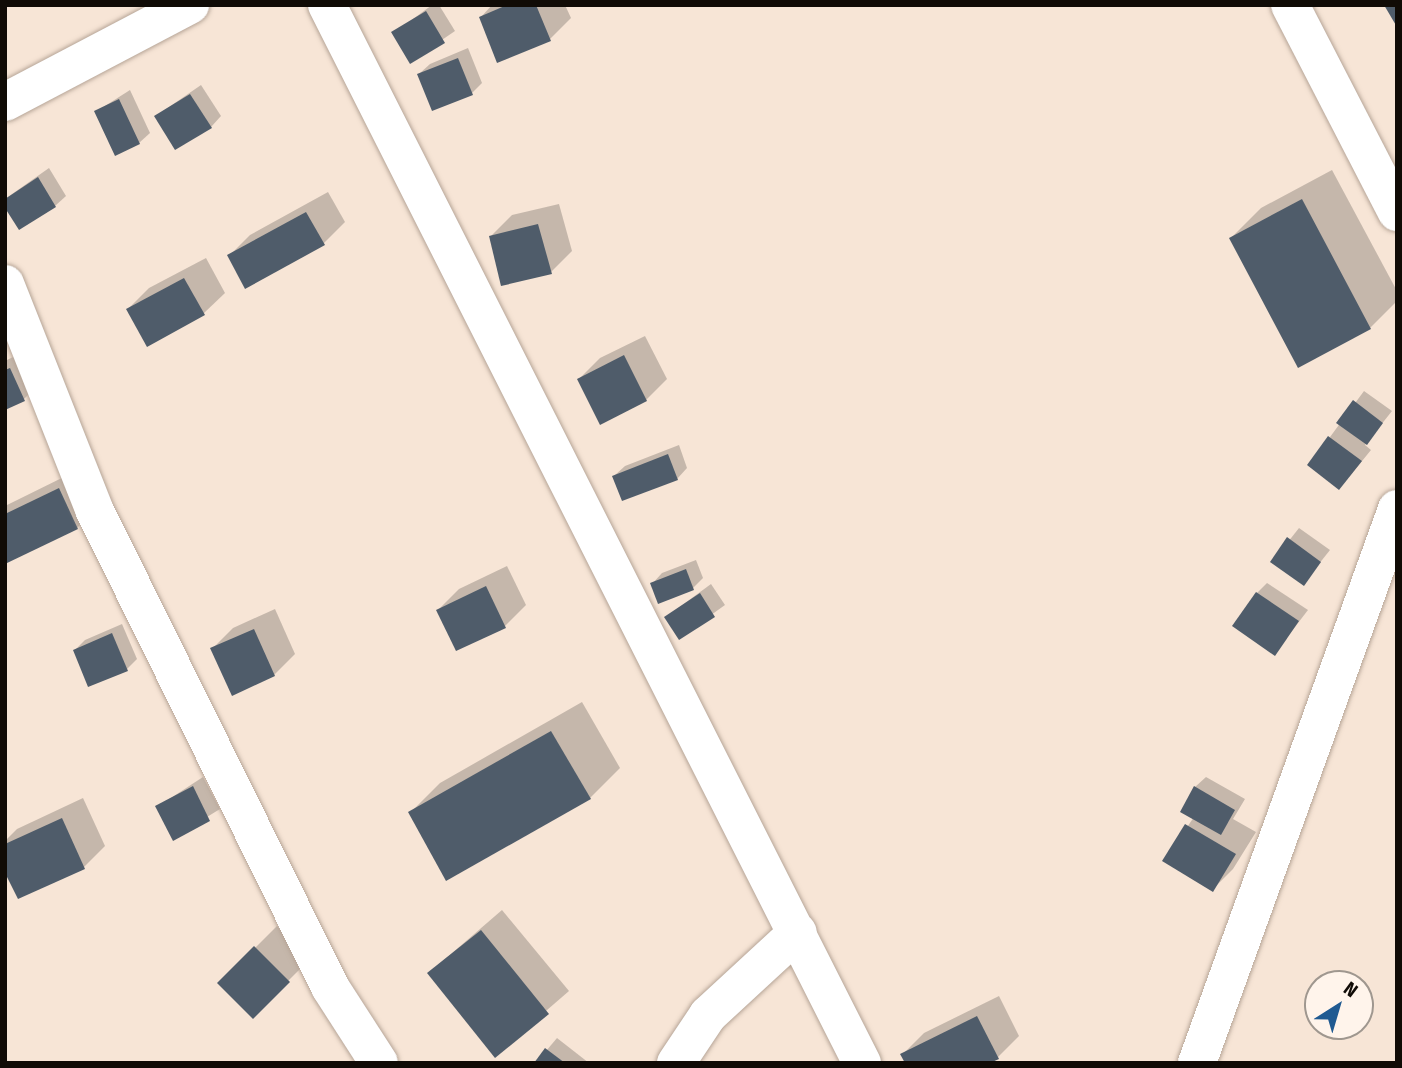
<!DOCTYPE html>
<html>
<head>
<meta charset="utf-8">
<style>
	body { margin:0 }
	#map { position:relative; width:1402px; height:1068px; overflow:hidden; background:#f7e5d6; font-family:"Fira Sans Condensed",sans-serif }
	div>[style] { position:absolute }
	.shadow>* { inset:0; background:#0003 }
	.building>* { inset:0; background:#4f5c6a }
	.roads { filter:drop-shadow(0 0 2px #b6a597) drop-shadow(0 0 2px #b6a597) }
	.minor>* { height:38px; margin:-19px; padding:0 19px; transform-origin:19px; border-radius:19px; background:#fff }
	span { translate:-50% -50%; white-space:nowrap; text-align:center; line-height:1.15; -webkit-text-stroke:7px #fff4eb; paint-order:stroke }
	.frame { position:absolute; inset:0; border:7px solid #100b06; pointer-events:none }
	.north { position:absolute; left:1304px; top:970px; width:70px; height:70px; box-sizing:border-box; background:#fff4eb; border:2px solid #9f978f; border-radius:50%; rotate:37deg; font-size:19px; font-weight:700; line-height:28px; text-align:center; color:#100b06 }
	.north::after { content:''; display:block; margin:auto; width:24px; height:32px; background:#205a91; clip-path:polygon(50% 0,100% 100%,50% 72%,0 100%) }
</style>
</head>
<body>
<div id="map">
	<div class="shadow">
		<i style="clip-path:polygon(432px 5px,439px 5px,455px 31px,411px 61px,394px 33px)"></i>
		<i style="clip-path:polygon(492px 5px,565px 5px,571px 18px,550px 39px,481px 17px)"></i>
		<i style="clip-path:polygon(468px 48px,482px 83px,472px 93px,419px 74px,430px 64px)"></i>
		<i style="clip-path:polygon(201px 85px,221px 116px,211px 127px,156px 116px)"></i>
		<i style="clip-path:polygon(130px 90px,150px 133px,139px 143px,97px 111px)"></i>
		<i style="clip-path:polygon(49px 168px,66px 196px,55px 206px,5px 199px)"></i>
		<i style="clip-path:polygon(1332px 170px,1397px 291px,1397px 301px,1370px 328px,1231px 238px,1261px 208px)"></i>
		<i style="clip-path:polygon(328px 192px,345px 222px,324px 243px,229px 256px,250px 235px)"></i>
		<i style="clip-path:polygon(559px 204px,572px 251px,551px 272px,491px 236px,512px 215px)"></i>
		<i style="clip-path:polygon(206px 258px,225px 293px,203px 314px,128px 309px,149px 288px)"></i>
		<i style="clip-path:polygon(645px 336px,667px 379px,646px 400px,579px 379px,600px 358px)"></i>
		<i style="clip-path:polygon(31px 348px,45px 378px,24px 399px,5px 408px,5px 361px)"></i>
		<i style="clip-path:polygon(1364px 391px,1392px 411px,1365px 445px,1371px 450px,1349px 477px,1330px 437px)"></i>
		<i style="clip-path:polygon(679px 445px,687px 468px,677px 479px,614px 476px,625px 466px)"></i>
		<i style="clip-path:polygon(80px 469px,98px 507px,77px 528px,5px 560px,5px 506px)"></i>
		<i style="clip-path:polygon(1299px 528px,1330px 550px,1303px 584px,1273px 561px)"></i>
		<i style="clip-path:polygon(696px 560px,703px 578px,693px 588px,652px 584px,662px 573px)"></i>
		<i style="clip-path:polygon(507px 566px,526px 605px,505px 626px,438px 610px,459px 589px)"></i>
		<i style="clip-path:polygon(1267px 583px,1308px 610px,1275px 653px,1257px 593px)"></i>
		<i style="clip-path:polygon(711px 584px,725px 605px,679px 638px,666px 617px)"></i>
		<i style="clip-path:polygon(275px 609px,295px 654px,274px 675px,212px 649px,233px 628px)"></i>
		<i style="clip-path:polygon(122px 624px,137px 659px,127px 669px,75px 650px,85px 640px)"></i>
		<i style="clip-path:polygon(582px 702px,620px 768px,590px 798px,410px 813px,440px 783px)"></i>
		<i style="clip-path:polygon(203px 777px,220px 809px,173px 838px,157px 807px)"></i>
		<i style="clip-path:polygon(1206px 777px,1245px 799px,1233px 819px,1256px 832px,1233px 869px,1212px 890px,1164px 861px,1194px 817px,1195px 787px)"></i>
		<i style="clip-path:polygon(83px 798px,105px 846px,84px 867px,5px 869px,5px 841px,17px 829px)"></i>
		<i style="clip-path:polygon(502px 910px,569px 991px,495px 1055px,429px 973px)"></i>
		<i style="clip-path:polygon(277px 926px,310px 959px,253px 1016px,220px 983px)"></i>
		<i style="clip-path:polygon(999px 996px,1019px 1036px,998px 1057px,903px 1054px,924px 1033px)"></i>
		<i style="clip-path:polygon(557px 1038px,589px 1063px,536px 1063px)"></i>
	</div>
	<div class="building">
		<i style="clip-path:polygon(507px 5px,536px 5px,551px 41px,497px 63px,479px 17px)"></i>
		<i style="clip-path:polygon(1384px 5px,1397px 5px,1397px 27px)"></i>
		<i style="clip-path:polygon(426px 11px,445px 43px,410px 64px,391px 32px)"></i>
		<i style="clip-path:polygon(458px 58px,473px 95px,432px 111px,417px 74px)"></i>
		<i style="clip-path:polygon(190px 94px,212px 128px,175px 150px,154px 116px)"></i>
		<i style="clip-path:polygon(119px 99px,140px 144px,115px 156px,94px 111px)"></i>
		<i style="clip-path:polygon(38px 177px,56px 207px,19px 230px,5px 208px,5px 199px)"></i>
		<i style="clip-path:polygon(1302px 199px,1371px 329px,1298px 368px,1229px 238px)"></i>
		<i style="clip-path:polygon(306px 212px,325px 245px,245px 289px,227px 255px)"></i>
		<i style="clip-path:polygon(538px 224px,552px 274px,501px 286px,489px 236px)"></i>
		<i style="clip-path:polygon(184px 278px,205px 315px,147px 347px,126px 309px)"></i>
		<i style="clip-path:polygon(624px 355px,647px 401px,600px 425px,577px 379px)"></i>
		<i style="clip-path:polygon(10px 368px,25px 401px,5px 410px,5px 370px)"></i>
		<i style="clip-path:polygon(1353px 400px,1383px 423px,1367px 445px,1336px 423px)"></i>
		<i style="clip-path:polygon(1328px 436px,1362px 461px,1339px 490px,1307px 465px)"></i>
		<i style="clip-path:polygon(668px 454px,678px 480px,622px 501px,612px 476px)"></i>
		<i style="clip-path:polygon(59px 488px,78px 529px,5px 564px,5px 514px)"></i>
		<i style="clip-path:polygon(1287px 537px,1321px 562px,1304px 586px,1270px 562px)"></i>
		<i style="clip-path:polygon(686px 569px,694px 590px,658px 604px,650px 583px)"></i>
		<i style="clip-path:polygon(486px 586px,506px 628px,456px 651px,436px 610px)"></i>
		<i style="clip-path:polygon(1256px 592px,1299px 621px,1275px 656px,1232px 626px)"></i>
		<i style="clip-path:polygon(700px 593px,715px 617px,679px 640px,664px 617px)"></i>
		<i style="clip-path:polygon(254px 629px,275px 676px,232px 696px,210px 648px)"></i>
		<i style="clip-path:polygon(112px 633px,128px 671px,88px 687px,73px 650px)"></i>
		<i style="clip-path:polygon(551px 731px,591px 799px,446px 881px,408px 812px)"></i>
		<i style="clip-path:polygon(193px 786px,210px 821px,173px 841px,155px 806px)"></i>
		<i style="clip-path:polygon(1194px 786px,1235px 810px,1221px 835px,1180px 812px)"></i>
		<i style="clip-path:polygon(62px 818px,85px 869px,18px 899px,5px 873px,5px 844px)"></i>
		<i style="clip-path:polygon(1185px 824px,1236px 854px,1213px 892px,1162px 861px)"></i>
		<i style="clip-path:polygon(481px 930px,549px 1014px,495px 1058px,427px 973px)"></i>
		<i style="clip-path:polygon(254px 946px,290px 982px,253px 1019px,217px 983px)"></i>
		<i style="clip-path:polygon(977px 1016px,999px 1059px,990px 1063px,905px 1063px,900px 1054px)"></i>
		<i style="clip-path:polygon(545px 1048px,565px 1063px,534px 1063px)"></i>
	</div>
	<div class="roads">
		<div class="minor">
			<i style="left:327px;top:5px;width:1186px;rotate:63.18deg"></i>
			<i style="left:1290px;top:5px;width:233px;rotate:62.7deg"></i>
			<i style="left:5px;top:102px;width:209px;rotate:-27.7deg"></i>
			<i style="left:5px;top:284px;width:242px;rotate:68.4deg"></i>
			<i style="left:94px;top:509px;width:533px;rotate:63.72deg"></i>
			<i style="left:330px;top:987px;width:90px;rotate:57.2deg"></i>
			<i style="left:676px;top:1063px;width:58px;rotate:-56.3deg"></i>
			<i style="left:708px;top:1015px;width:122px;rotate:-42.7deg"></i>
			<i style="left:1197px;top:1063px;width:589px;rotate:-70.15deg"></i>
		</div>
	</div>
	<div class="frame"></div>
	<div class="north">N</div>
</div>
</body>
</html>
